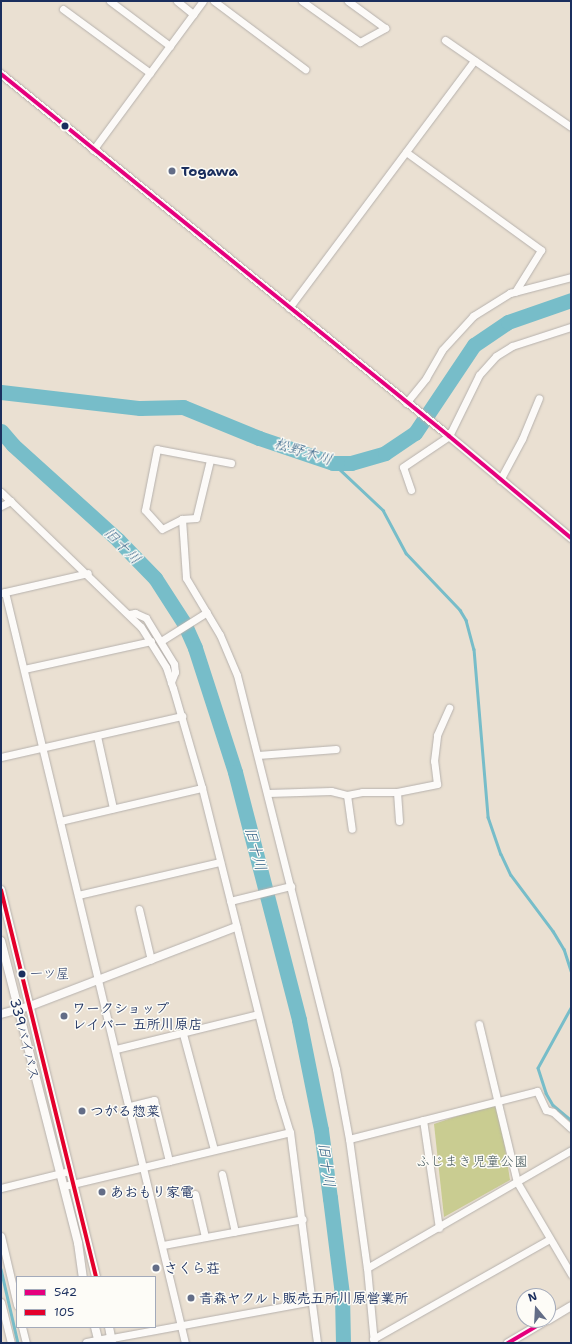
<!DOCTYPE html>
<html>
<head>
<meta charset="utf-8">
<style>
	body { margin:0 }
	#map { position:relative; width:572px; height:1344px; overflow:hidden; background:#eae0d2; font-family:"Shantell Sans","Klee One",sans-serif }
	div>[style] { position:absolute }
	.green>* { inset:0; background:#c9cc91 }
	.stream>* { height:2.5px; margin:-1.25px; padding:0 1.25px; transform-origin:1.25px; border-radius:1.25px; background:#77bdc9 }
	.river>* { height:15px; margin:-7.5px; padding:0 7.5px; transform-origin:7.5px; border-radius:7.5px; background:#77bdc9 }
	.roads { filter:drop-shadow(0 0 1px #b6b1ad) drop-shadow(0 0 1px #b6b1ad) }
	.minor>* { height:7px; margin:-3.5px; padding:0 3.5px; transform-origin:3.5px; border-radius:3.5px; background:#fcfaf8 }
	.tertiary>* { height:8px; margin:-4px; padding:0 4px; transform-origin:4px; border-radius:4px; background:#fcfaf8 }
	.bus-1>* { height:4px; margin:-2px; padding:0 2px; transform-origin:2px; border-radius:2px; background:#e5007d }
	.bus-2>* { height:4px; margin:-2px; padding:0 2px; transform-origin:2px; border-radius:2px; background:#e4002b }
	.dots>* { width:11px; height:11px; translate:-50% -50%; box-sizing:border-box; border:2px solid #fdfcf7; border-radius:50% }
	span { translate:-50% -50%; white-space:nowrap; text-align:center; line-height:1.15; -webkit-text-stroke:3px #fdfcf7; paint-order:stroke }
	.bus-label { font-size:13px; color:#1b2f5e }
	.left { translate:0 -50%; text-align:left }
	.poi-label { font-size:14px; color:#1b2f5e; font-weight:700 }
	.street-label { font-size:14px; color:#1b2f5e }
	.park-label { font-size:14px; color:#47595d }
	.water-label { font-size:15px; color:#2a5b82; font-style:italic }
	.frame { position:absolute; inset:0; border:2px solid #1b2f5e; pointer-events:none }
	.legend { position:absolute; left:16px; top:1276px; width:140px; height:52px; box-sizing:border-box; background:#fdfcf7; border:1px solid #a3aaba; margin:0; padding:5px 7px; list-style:none; font-size:12px; color:#1b2f5e }
	.legend li { display:flex; align-items:center; gap:8px; height:20px }
	.legend b { width:20px; border:1px solid #a3aaba }
	.north { position:absolute; left:516px; top:1288px; width:40px; height:40px; box-sizing:border-box; background:#fdfcf7; border:1px solid #a3aaba; border-radius:50%; rotate:342deg; font-size:11px; font-weight:700; line-height:16px; text-align:center; color:#1b2f5e }
	.north::after { content:''; display:block; margin:auto; width:14px; height:18px; background:#636d87; clip-path:polygon(50% 0,100% 100%,50% 72%,0 100%) }
</style>
</head>
<body>
<div id="map">
	<div class="green">
		<i style="clip-path:polygon(498px 1102px,510px 1180px,444px 1217px,434px 1124px)"></i>
	</div>
	<div class="stream">
		<i style="left:333px;top:463px;width:69px;rotate:43.2deg"></i>
		<i style="left:383px;top:510px;width:49px;rotate:61.9deg"></i>
		<i style="left:406px;top:553px;width:79px;rotate:46.5deg"></i>
		<i style="left:460px;top:610px;width:12px;rotate:59deg"></i>
		<i style="left:466px;top:620px;width:30px;rotate:75deg"></i>
		<i style="left:474px;top:649px;width:169px;rotate:85.2deg"></i>
		<i style="left:488px;top:817px;width:39px;rotate:71deg"></i>
		<i style="left:501px;top:854px;width:23px;rotate:65deg"></i>
		<i style="left:511px;top:875px;width:70px;rotate:53.1deg"></i>
		<i style="left:553px;top:931px;width:21px;rotate:59deg"></i>
		<i style="left:564px;top:949px;width:23px;rotate:72deg"></i>
		<i style="left:571px;top:1008px;width:68px;rotate:118.8deg"></i>
		<i style="left:538px;top:1068px;width:26px;rotate:72deg"></i>
		<i style="left:546px;top:1093px;width:14px;rotate:60deg"></i>
		<i style="left:553px;top:1105px;width:23px;rotate:40deg"></i>
		<i style="left:1px;top:1269px;width:76px;rotate:77.1deg"></i>
	</div>
	<div class="river">
		<i style="left:1px;top:392px;width:140px;rotate:6.6deg"></i>
		<i style="left:140px;top:408px;width:43px;rotate:-1.3deg"></i>
		<i style="left:183px;top:407px;width:82px;rotate:22.2deg"></i>
		<i style="left:259px;top:438px;width:78px;rotate:18.7deg"></i>
		<i style="left:333px;top:463px;width:18px"></i>
		<i style="left:351px;top:463px;width:35px;rotate:-16deg"></i>
		<i style="left:385px;top:453px;width:36px;rotate:-34deg"></i>
		<i style="left:415px;top:433px;width:106px;rotate:-56.2deg"></i>
		<i style="left:474px;top:345px;width:41px;rotate:-34.1deg"></i>
		<i style="left:508px;top:322px;width:67px;rotate:-19.2deg"></i>
		<i style="left:1px;top:431px;width:18px;rotate:49deg"></i>
		<i style="left:13px;top:445px;width:142px;rotate:42.1deg"></i>
		<i style="left:118px;top:540px;width:53px;rotate:45.8deg"></i>
		<i style="left:155px;top:578px;width:54px;rotate:57.2deg"></i>
		<i style="left:184px;top:623px;width:27px;rotate:66deg"></i>
		<i style="left:195px;top:648px;width:130px;rotate:72.1deg"></i>
		<i style="left:235px;top:772px;width:256px;rotate:75.5deg"></i>
		<i style="left:299px;top:1020px;width:112px;rotate:78.7deg"></i>
		<i style="left:321px;top:1130px;width:69px;rotate:82.5deg"></i>
		<i style="left:330px;top:1198px;width:98px;rotate:82.9deg"></i>
		<i style="left:342px;top:1295px;width:48px;rotate:88.8deg"></i>
	</div>
	<div class="roads">
		<div class="minor">
			<i style="left:110px;top:1px;width:75px;rotate:36.9deg"></i>
			<i style="left:177px;top:1px;width:21px;rotate:39deg"></i>
			<i style="left:214px;top:1px;width:114px;rotate:36.8deg"></i>
			<i style="left:302px;top:1px;width:71px;rotate:35.3deg"></i>
			<i style="left:360px;top:42px;width:29px;rotate:-29deg"></i>
			<i style="left:385px;top:28px;width:46px;rotate:-143.9deg"></i>
			<i style="left:63px;top:9px;width:108px;rotate:36.3deg"></i>
			<i style="left:445px;top:40px;width:153px;rotate:34.6deg"></i>
			<i style="left:93px;top:150px;width:185px;rotate:-53.6deg"></i>
			<i style="left:406px;top:152px;width:167px;rotate:36deg"></i>
			<i style="left:541px;top:250px;width:49px;rotate:121.8deg"></i>
			<i style="left:289px;top:308px;width:309px;rotate:-53.2deg"></i>
			<i style="left:406px;top:403px;width:32px;rotate:-51deg"></i>
			<i style="left:426px;top:378px;width:32px;rotate:-60deg"></i>
			<i style="left:442px;top:350px;width:46px;rotate:-47.6deg"></i>
			<i style="left:473px;top:316px;width:44px;rotate:-31.9deg"></i>
			<i style="left:510px;top:293px;width:63px;rotate:-14.7deg"></i>
			<i style="left:231px;top:463px;width:75px;rotate:-169.3deg"></i>
			<i style="left:157px;top:449px;width:62px;rotate:101.1deg"></i>
			<i style="left:145px;top:510px;width:25px;rotate:48deg"></i>
			<i style="left:162px;top:529px;width:22px;rotate:-27deg"></i>
			<i style="left:182px;top:519px;width:59px;rotate:86.1deg"></i>
			<i style="left:186px;top:578px;width:66px;rotate:59.2deg"></i>
			<i style="left:220px;top:635px;width:43px;rotate:67deg"></i>
			<i style="left:237px;top:675px;width:406px;rotate:75.9deg"></i>
			<i style="left:336px;top:1069px;width:71px;rotate:79.5deg"></i>
			<i style="left:349px;top:1139px;width:130px;rotate:82.1deg"></i>
			<i style="left:367px;top:1268px;width:75px;rotate:84.7deg"></i>
			<i style="left:500px;top:480px;width:47px;rotate:-61.8deg"></i>
			<i style="left:522px;top:439px;width:44px;rotate:-67.5deg"></i>
			<i style="left:411px;top:490px;width:24px;rotate:-109deg"></i>
			<i style="left:403px;top:467px;width:55px;rotate:-34deg"></i>
			<i style="left:449px;top:436px;width:68px;rotate:-63.8deg"></i>
			<i style="left:479px;top:375px;width:25px;rotate:-48deg"></i>
			<i style="left:496px;top:356px;width:19px;rotate:-32deg"></i>
			<i style="left:512px;top:346px;width:62px;rotate:-17.9deg"></i>
			<i style="left:1px;top:492px;width:194px;rotate:44deg"></i>
			<i style="left:141px;top:627px;width:47px;rotate:58deg"></i>
			<i style="left:166px;top:667px;width:22px;rotate:72deg"></i>
			<i style="left:173px;top:688px;width:104px;rotate:73.8deg"></i>
			<i style="left:202px;top:788px;width:318px;rotate:76deg"></i>
			<i style="left:279px;top:1097px;width:37px;rotate:73deg"></i>
			<i style="left:290px;top:1132px;width:213px;rotate:82.7deg"></i>
			<i style="left:1px;top:506px;width:11px;rotate:-27deg"></i>
			<i style="left:182px;top:519px;width:14px;rotate:-4deg"></i>
			<i style="left:196px;top:518px;width:60px;rotate:-76.4deg"></i>
			<i style="left:5px;top:592px;width:772px;rotate:76.52deg"></i>
			<i style="left:1px;top:593px;width:89px;rotate:-12.9deg"></i>
			<i style="left:129px;top:614px;width:6px;rotate:-9deg"></i>
			<i style="left:135px;top:613px;width:12px;rotate:24deg"></i>
			<i style="left:146px;top:618px;width:54px;rotate:58.7deg"></i>
			<i style="left:174px;top:664px;width:8px;rotate:83deg"></i>
			<i style="left:175px;top:672px;width:11px;rotate:112deg"></i>
			<i style="left:161px;top:641px;width:54px;rotate:-32.2deg"></i>
			<i style="left:24px;top:669px;width:130px;rotate:-12.4deg"></i>
			<i style="left:97px;top:736px;width:74px;rotate:77.5deg"></i>
			<i style="left:258px;top:755px;width:78px;rotate:-4.4deg"></i>
			<i style="left:1px;top:757px;width:186px;rotate:-12.8deg"></i>
			<i style="left:397px;top:792px;width:29px;rotate:86deg"></i>
			<i style="left:268px;top:793px;width:63px;rotate:-1.8deg"></i>
			<i style="left:331px;top:791px;width:16px;rotate:14deg"></i>
			<i style="left:347px;top:795px;width:15px;rotate:-11deg"></i>
			<i style="left:362px;top:792px;width:35px"></i>
			<i style="left:397px;top:792px;width:41px;rotate:-11.3deg"></i>
			<i style="left:437px;top:784px;width:23px;rotate:-97deg"></i>
			<i style="left:434px;top:761px;width:26px;rotate:-83deg"></i>
			<i style="left:437px;top:735px;width:30px;rotate:-66deg"></i>
			<i style="left:347px;top:795px;width:34px;rotate:82deg"></i>
			<i style="left:60px;top:821px;width:146px;rotate:-13.1deg"></i>
			<i style="left:78px;top:895px;width:146px;rotate:-13.1deg"></i>
			<i style="left:230px;top:901px;width:63px;rotate:-13.8deg"></i>
			<i style="left:139px;top:909px;width:52px;rotate:76.8deg"></i>
			<i style="left:479px;top:1024px;width:163px;rotate:76.5deg"></i>
			<i style="left:517px;top:1182px;width:107px;rotate:59.6deg"></i>
			<i style="left:183px;top:1034px;width:120px;rotate:75deg"></i>
			<i style="left:116px;top:1049px;width:146px;rotate:-13.8deg"></i>
			<i style="left:130px;top:1106px;width:25px;rotate:-14deg"></i>
			<i style="left:154px;top:1100px;width:63px;rotate:76.2deg"></i>
			<i style="left:423px;top:1120px;width:109px;rotate:81.6deg"></i>
			<i style="left:349px;top:1139px;width:194px;rotate:-14.3deg"></i>
			<i style="left:537px;top:1091px;width:21px;rotate:65deg"></i>
			<i style="left:546px;top:1110px;width:7px;rotate:16deg"></i>
			<i style="left:553px;top:1112px;width:24px;rotate:42deg"></i>
			<i style="left:222px;top:1174px;width:59px;rotate:77.4deg"></i>
			<i style="left:64px;top:1186px;width:232px;rotate:-13.4deg"></i>
			<i style="left:1px;top:1188px;width:70px;rotate:-14deg"></i>
			<i style="left:195px;top:1194px;width:44px;rotate:76.9deg"></i>
			<i style="left:1px;top:1236px;width:71px;rotate:76.9deg"></i>
			<i style="left:163px;top:1245px;width:142px;rotate:-10.5deg"></i>
			<i style="left:367px;top:1268px;width:236px;rotate:-30deg"></i>
			<i style="left:1px;top:1302px;width:42px;rotate:76.3deg"></i>
			<i style="left:22px;top:1327px;width:16px;rotate:76deg"></i>
			<i style="left:112px;top:1338px;width:204px;rotate:-10.4deg"></i>
			<i style="left:373px;top:1339px;width:203px;rotate:-29.5deg"></i>
		</div>
		<div class="tertiary">
			<i style="left:1px;top:74px;width:576px;rotate:38.94deg"></i>
			<i style="left:449px;top:436px;width:159px;rotate:39.9deg"></i>
			<i style="left:1px;top:890px;width:398px;rotate:76.2deg"></i>
			<i style="left:1px;top:941px;width:312px;rotate:75.7deg"></i>
			<i style="left:78px;top:1243px;width:34px;rotate:82deg"></i>
			<i style="left:1px;top:1014px;width:30px;rotate:-15deg"></i>
			<i style="left:30px;top:1006px;width:221px;rotate:-21deg"></i>
			<i style="left:548px;top:1320px;width:27px;rotate:-31deg"></i>
			<i style="left:95px;top:1327px;width:16px;rotate:76deg"></i>
			<i style="left:109px;top:1327px;width:16px;rotate:79deg"></i>
			<i style="left:87px;top:1343px;width:25px;rotate:-11deg"></i>
			<i style="left:508px;top:1343px;width:45px;rotate:-30.5deg"></i>
		</div>
	</div>
	<div class="bus-1">
		<i style="left:1px;top:74px;width:576px;rotate:38.94deg"></i>
		<i style="left:449px;top:436px;width:159px;rotate:39.9deg"></i>
		<i style="left:508px;top:1343px;width:45px;rotate:-30.5deg"></i>
	</div>
	<div class="bus-2">
		<i style="left:1px;top:890px;width:398px;rotate:76.2deg"></i>
	</div>
	<div class="dots">
		<i style="left:65px;top:126px;background:#1b2f5e"></i>
		<i style="left:172px;top:171px;background:#636d87"></i>
		<i style="left:22px;top:974px;background:#1b2f5e"></i>
		<i style="left:64px;top:1016px;background:#636d87"></i>
		<i style="left:82px;top:1111px;background:#636d87"></i>
		<i style="left:102px;top:1192px;background:#636d87"></i>
		<i style="left:156px;top:1268px;background:#636d87"></i>
		<i style="left:191px;top:1298px;background:#636d87"></i>
	</div>
	<div class="bus-label">
		<span class="left" style="left:30px;top:974px">一ツ屋</span>
	</div>
	<div class="poi-label">
		<span class="left" style="left:181px;top:171px">Togawa</span>
		<span class="left" style="left:72px;top:1016px">ワークショップ<br>レイバー 五所川原店</span>
		<span class="left" style="left:90px;top:1111px">つがる惣菜</span>
		<span class="left" style="left:110px;top:1192px">あおもり家電</span>
		<span class="left" style="left:164px;top:1268px">さくら荘</span>
		<span class="left" style="left:199px;top:1298px">青森ヤクルト販売五所川原営業所</span>
	</div>
	<div class="street-label">
		<span style="left:25px;top:1039px;rotate:76deg">339バイパス</span>
	</div>
	<div class="park-label">
		<span style="left:472px;top:1161px">ふじまき児童公園</span>
	</div>
	<div class="water-label">
		<span style="left:303px;top:452px;rotate:17deg">松野木川</span>
		<span style="left:122px;top:546px;rotate:45deg">旧十川</span>
		<span style="left:255px;top:849px;rotate:75deg">旧十川</span>
		<span style="left:326px;top:1165px;rotate:82deg">旧十川</span>
	</div>
	<div class="frame"></div>
	<ul class="legend">
	<li><b style="height:5px;background:#e5007d"></b>542</li>
	<li><b style="height:5px;background:#e4002b"></b>105</li>
	</ul>
	<div class="north">N</div>
</div>
</body>
</html>
